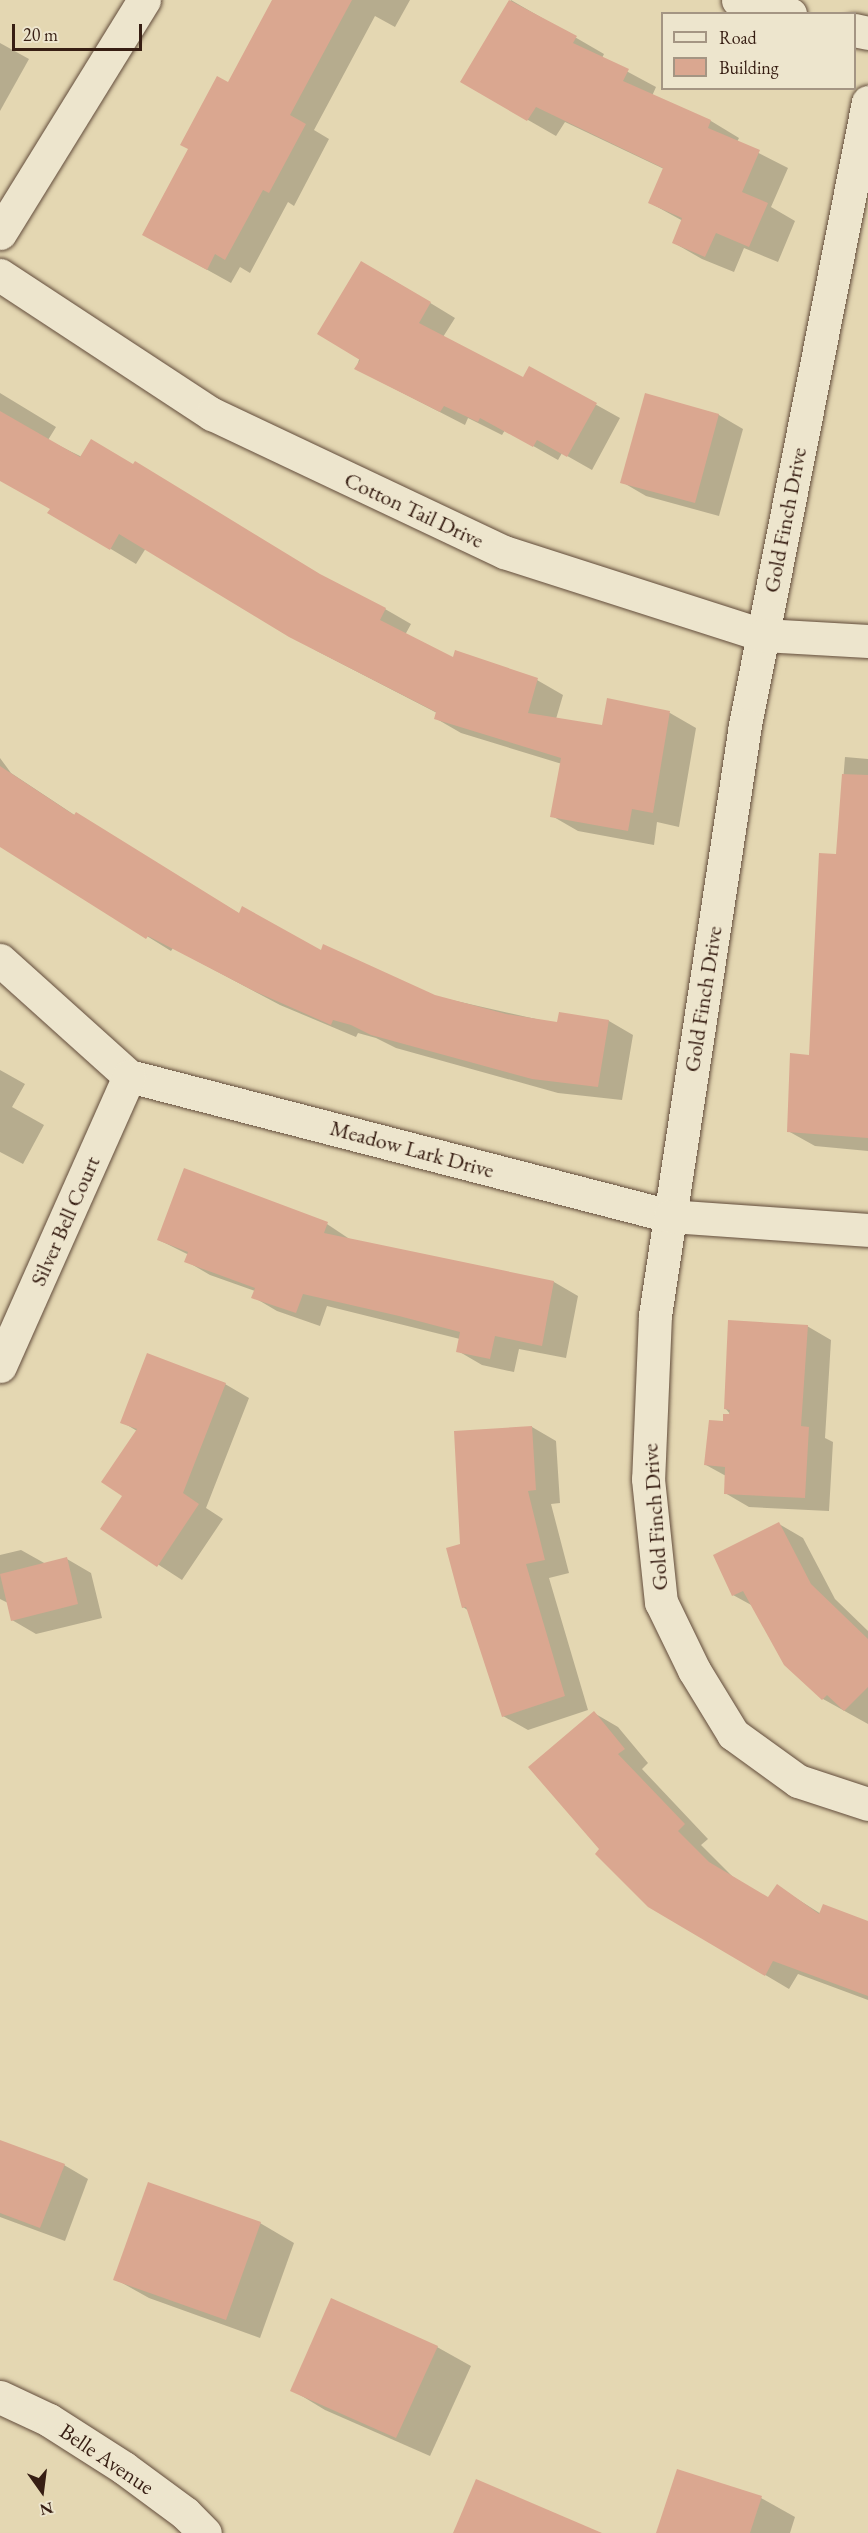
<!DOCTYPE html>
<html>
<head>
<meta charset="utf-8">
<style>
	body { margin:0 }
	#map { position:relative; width:868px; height:2533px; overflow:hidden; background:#e4d7b2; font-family:"EB Garamond",serif }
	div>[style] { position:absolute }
	.shadow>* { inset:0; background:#0003 }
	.building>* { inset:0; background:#daa790 }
	.roads { filter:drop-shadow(0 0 2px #624c3b) drop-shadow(0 0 2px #624c3b) }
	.minor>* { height:33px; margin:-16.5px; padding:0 16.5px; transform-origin:16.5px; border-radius:16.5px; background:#ede5cd }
	.tertiary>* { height:33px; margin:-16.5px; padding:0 16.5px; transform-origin:16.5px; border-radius:16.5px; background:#ede5cd }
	span { translate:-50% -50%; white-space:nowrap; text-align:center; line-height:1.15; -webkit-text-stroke:4.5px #ede5cd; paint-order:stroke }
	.street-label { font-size:22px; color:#371e13 }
	.legend { position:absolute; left:661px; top:12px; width:195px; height:78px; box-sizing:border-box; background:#ede5cd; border:2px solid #a49583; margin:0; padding:8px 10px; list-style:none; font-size:18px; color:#371e13 }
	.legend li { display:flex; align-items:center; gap:12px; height:30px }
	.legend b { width:30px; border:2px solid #a49583 }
	.north { position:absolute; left:12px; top:2461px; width:60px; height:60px; -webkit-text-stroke:4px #ede5cd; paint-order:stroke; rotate:166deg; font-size:16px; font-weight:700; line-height:24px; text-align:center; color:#371e13 }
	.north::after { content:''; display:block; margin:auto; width:21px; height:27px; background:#371e13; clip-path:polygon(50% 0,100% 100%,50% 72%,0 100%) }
	.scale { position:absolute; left:12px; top:24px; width:130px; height:27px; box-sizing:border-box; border:3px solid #371e13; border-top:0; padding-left:8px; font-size:18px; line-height:21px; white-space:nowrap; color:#371e13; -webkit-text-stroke:4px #ede5cd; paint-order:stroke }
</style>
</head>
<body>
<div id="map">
	<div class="shadow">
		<i style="clip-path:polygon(273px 0,410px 0,395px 27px,375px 16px,314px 130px,329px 139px,294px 206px,288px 202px,250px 273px,240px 267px,231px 283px,168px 248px,229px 84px)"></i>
		<i style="clip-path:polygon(511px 0,604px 54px,602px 58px,656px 87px,652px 96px,711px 121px,739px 138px,737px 142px,788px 168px,771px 207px,795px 221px,778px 262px,744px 248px,734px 272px,702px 259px,674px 243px,683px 221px,650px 203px,664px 169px,565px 122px,556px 136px,462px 82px)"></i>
		<i style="clip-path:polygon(0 43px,29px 59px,0 111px)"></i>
		<i style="clip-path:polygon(386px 276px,455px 318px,443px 337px,524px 379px,530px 368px,620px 418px,592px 470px,562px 453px,558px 460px,505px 430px,502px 435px,468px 418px,465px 425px,356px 369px)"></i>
		<i style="clip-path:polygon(0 393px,56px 427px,48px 440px,385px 609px,411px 624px,405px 635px,454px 659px,537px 680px,563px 695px,556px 719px,603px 727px,608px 699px,670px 713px,696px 728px,679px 827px,657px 822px,654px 845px,578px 831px,552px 816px,562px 764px,461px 733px,435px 718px,437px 713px,317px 651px,146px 548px,136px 564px,49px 512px,52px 508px,0 479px)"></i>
		<i style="clip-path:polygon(646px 395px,719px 415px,743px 429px,719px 516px,646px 496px,622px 482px)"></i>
		<i style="clip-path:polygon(845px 757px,868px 759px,868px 1151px,815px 1146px,788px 1131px,811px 1057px,837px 856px)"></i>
		<i style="clip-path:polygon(0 758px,11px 773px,76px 816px,240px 914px,322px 952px,434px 996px,558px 1024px,609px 1021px,633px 1035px,622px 1100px,558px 1093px,396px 1048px,376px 1038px,358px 1033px,356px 1037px,280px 1005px,173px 948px,171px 951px,0 845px)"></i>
		<i style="clip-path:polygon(0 1070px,25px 1084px,12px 1107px,44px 1125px,23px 1164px,0 1152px)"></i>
		<i style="clip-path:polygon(327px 1224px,351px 1240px,554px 1282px,578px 1296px,566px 1358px,519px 1349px,514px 1372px,482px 1365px,458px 1351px,460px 1339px,327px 1306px,320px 1326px,277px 1311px,253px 1297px,255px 1291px,210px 1275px,186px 1261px,189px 1255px,159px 1240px)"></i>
		<i style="clip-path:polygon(807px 1326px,831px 1340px,825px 1438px,833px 1442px,829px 1511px,749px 1507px,725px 1493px,726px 1476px,706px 1465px,731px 1415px,725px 1408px)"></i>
		<i style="clip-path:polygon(225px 1384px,249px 1398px,206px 1508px,223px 1519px,182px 1580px,102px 1528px,124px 1496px,137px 1431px,122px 1422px)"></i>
		<i style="clip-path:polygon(532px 1427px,556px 1441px,560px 1503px,551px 1504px,569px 1573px,549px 1578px,588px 1710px,528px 1730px,503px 1716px,469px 1611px,463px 1607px,462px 1545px)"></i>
		<i style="clip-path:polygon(779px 1524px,803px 1538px,835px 1599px,868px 1631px,868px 1724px,823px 1699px,785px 1664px,753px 1606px,733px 1595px)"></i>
		<i style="clip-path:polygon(21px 1550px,46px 1564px,67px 1559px,91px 1573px,102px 1618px,36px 1634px,12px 1620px,8px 1603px,0 1599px,0 1555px)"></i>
		<i style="clip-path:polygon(594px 1713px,618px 1727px,648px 1763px,642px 1769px,708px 1839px,701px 1845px,733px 1877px,769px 1899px,777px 1886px,821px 1914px,868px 1922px,868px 2000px,798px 1974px,789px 1989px,649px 1906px,601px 1850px)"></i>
		<i style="clip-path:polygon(0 2142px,64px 2165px,88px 2179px,65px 2241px,0 2217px)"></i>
		<i style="clip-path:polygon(260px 2223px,294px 2243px,260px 2338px,149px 2298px,115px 2279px)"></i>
		<i style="clip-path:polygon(437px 2347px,471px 2366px,430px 2456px,325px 2410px,292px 2390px)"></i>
		<i style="clip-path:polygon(761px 2498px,795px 2517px,790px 2533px,657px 2533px)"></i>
	</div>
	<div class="building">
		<i style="clip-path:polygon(272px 0,352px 0,290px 115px,306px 124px,269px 193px,263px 190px,225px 260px,215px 254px,207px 270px,142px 235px,188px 149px,180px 145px,217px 76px,228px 82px)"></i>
		<i style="clip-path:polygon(509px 0,577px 36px,573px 43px,629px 69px,623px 81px,711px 120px,708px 128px,760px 150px,742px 192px,768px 203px,749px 247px,716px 233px,705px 257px,672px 243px,682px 218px,648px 203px,663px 168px,536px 107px,527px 121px,460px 82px)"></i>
		<i style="clip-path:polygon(361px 261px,431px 302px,419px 323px,523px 377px,529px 366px,597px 403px,567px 457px,537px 440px,533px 447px,480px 418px,478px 422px,444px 406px,440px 412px,354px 369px,360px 360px,317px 334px)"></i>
		<i style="clip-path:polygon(645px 393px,719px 414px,695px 503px,620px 483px)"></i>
		<i style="clip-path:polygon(0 411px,80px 457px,91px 439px,133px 464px,135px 461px,320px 574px,386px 608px,380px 620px,453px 657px,455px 650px,538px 678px,528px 713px,602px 725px,607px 698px,670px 711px,653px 813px,632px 809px,628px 831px,550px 817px,561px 758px,434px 719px,436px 712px,289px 637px,119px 534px,110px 550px,47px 513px,50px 509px,0 481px)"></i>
		<i style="clip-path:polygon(0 766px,74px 815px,76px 812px,239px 913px,242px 906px,321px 950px,323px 944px,435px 995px,506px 1014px,557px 1022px,559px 1012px,609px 1020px,598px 1087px,532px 1079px,371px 1035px,351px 1025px,333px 1020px,331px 1025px,254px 991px,148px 936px,146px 939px,0 847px)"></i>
		<i style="clip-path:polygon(842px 774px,868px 775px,868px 1138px,787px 1132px,790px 1053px,809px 1055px,819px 853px,836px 854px)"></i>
		<i style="clip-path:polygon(184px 1168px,328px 1222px,324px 1233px,554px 1281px,542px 1346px,495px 1336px,490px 1359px,456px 1352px,460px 1332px,399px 1316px,303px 1294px,296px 1313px,251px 1298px,255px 1288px,184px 1262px,188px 1252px,157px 1240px)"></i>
		<i style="clip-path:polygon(728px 1320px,808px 1325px,801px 1426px,809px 1427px,805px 1498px,724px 1494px,725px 1467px,704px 1465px,709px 1420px,723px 1421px,723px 1414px,729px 1414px,730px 1410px,724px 1409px)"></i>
		<i style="clip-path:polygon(147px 1353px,226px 1383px,183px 1493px,199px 1504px,157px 1567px,100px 1529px,122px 1496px,101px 1482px,137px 1429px,120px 1423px)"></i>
		<i style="clip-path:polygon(532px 1426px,536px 1490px,528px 1491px,545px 1560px,526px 1564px,565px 1696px,502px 1717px,466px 1607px,462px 1608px,446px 1548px,460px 1544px,454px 1431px)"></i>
		<i style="clip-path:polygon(779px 1522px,811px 1584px,868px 1639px,868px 1687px,844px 1711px,827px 1695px,822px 1700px,784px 1665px,743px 1591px,732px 1596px,713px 1555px)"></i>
		<i style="clip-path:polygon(67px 1557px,78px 1604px,11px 1621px,0 1574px)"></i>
		<i style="clip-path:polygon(594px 1711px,625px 1749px,618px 1754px,685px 1824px,678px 1831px,709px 1862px,768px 1897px,777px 1884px,819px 1914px,823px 1904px,868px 1921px,868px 1996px,773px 1961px,765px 1976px,648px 1907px,595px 1854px,599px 1849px,528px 1767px)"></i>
		<i style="clip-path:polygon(0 2140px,65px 2164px,40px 2228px,0 2213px)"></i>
		<i style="clip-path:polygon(148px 2182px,261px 2222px,226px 2320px,113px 2280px)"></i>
		<i style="clip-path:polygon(331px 2298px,438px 2346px,396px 2438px,290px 2391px)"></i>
		<i style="clip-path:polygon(677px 2469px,762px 2496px,750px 2533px,656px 2533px)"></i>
		<i style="clip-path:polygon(476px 2479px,602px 2533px,453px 2533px)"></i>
	</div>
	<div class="roads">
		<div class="minor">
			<i style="left:738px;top:0;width:54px;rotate:15.1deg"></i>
			<i style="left:854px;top:30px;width:14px;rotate:12deg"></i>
			<i style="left:868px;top:102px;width:635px;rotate:101.17deg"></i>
			<i style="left:745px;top:725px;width:597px;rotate:98.67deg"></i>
			<i style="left:655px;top:1315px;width:164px;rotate:92.4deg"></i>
			<i style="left:648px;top:1479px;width:124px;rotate:84deg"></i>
			<i style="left:661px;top:1602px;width:76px;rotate:64.1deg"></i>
			<i style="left:694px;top:1670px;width:75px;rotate:58.6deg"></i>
			<i style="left:733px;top:1734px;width:80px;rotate:35.9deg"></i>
			<i style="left:798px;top:1781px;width:74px;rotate:18.2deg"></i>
			<i style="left:0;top:233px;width:274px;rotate:-58.3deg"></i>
			<i style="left:0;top:275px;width:254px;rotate:33.3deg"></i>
			<i style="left:212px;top:414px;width:323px;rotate:25.3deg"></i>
			<i style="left:504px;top:552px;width:272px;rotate:17.8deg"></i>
			<i style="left:763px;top:635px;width:105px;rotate:3.3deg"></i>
			<i style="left:0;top:960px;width:173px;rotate:42deg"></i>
			<i style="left:129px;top:1076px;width:559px;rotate:14.51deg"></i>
			<i style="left:670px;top:1216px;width:198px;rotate:4deg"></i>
			<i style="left:0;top:1366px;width:317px;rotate:-66deg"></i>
		</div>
		<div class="tertiary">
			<i style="left:0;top:2397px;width:54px;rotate:25.1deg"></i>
			<i style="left:49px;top:2420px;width:89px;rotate:32.6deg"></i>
			<i style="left:124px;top:2468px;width:76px;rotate:36.4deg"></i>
			<i style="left:185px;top:2513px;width:28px;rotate:45deg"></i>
		</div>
	</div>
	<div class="street-label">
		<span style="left:414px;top:510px;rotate:25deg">Cotton Tail Drive</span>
		<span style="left:785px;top:520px;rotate:-79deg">Gold Finch Drive</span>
		<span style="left:703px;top:999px;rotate:-81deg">Gold Finch Drive</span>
		<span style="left:412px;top:1149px;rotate:15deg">Meadow Lark Drive</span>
		<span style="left:65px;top:1221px;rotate:-66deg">Silver Bell Court</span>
		<span style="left:655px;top:1517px;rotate:-94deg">Gold Finch Drive</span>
		<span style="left:107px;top:2459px;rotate:34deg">Belle Avenue</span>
	</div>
	<ul class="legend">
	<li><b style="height:8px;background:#ede5cd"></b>Road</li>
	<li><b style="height:16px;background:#daa790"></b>Building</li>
	</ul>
	<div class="north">N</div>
	<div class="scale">20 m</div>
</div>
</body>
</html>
